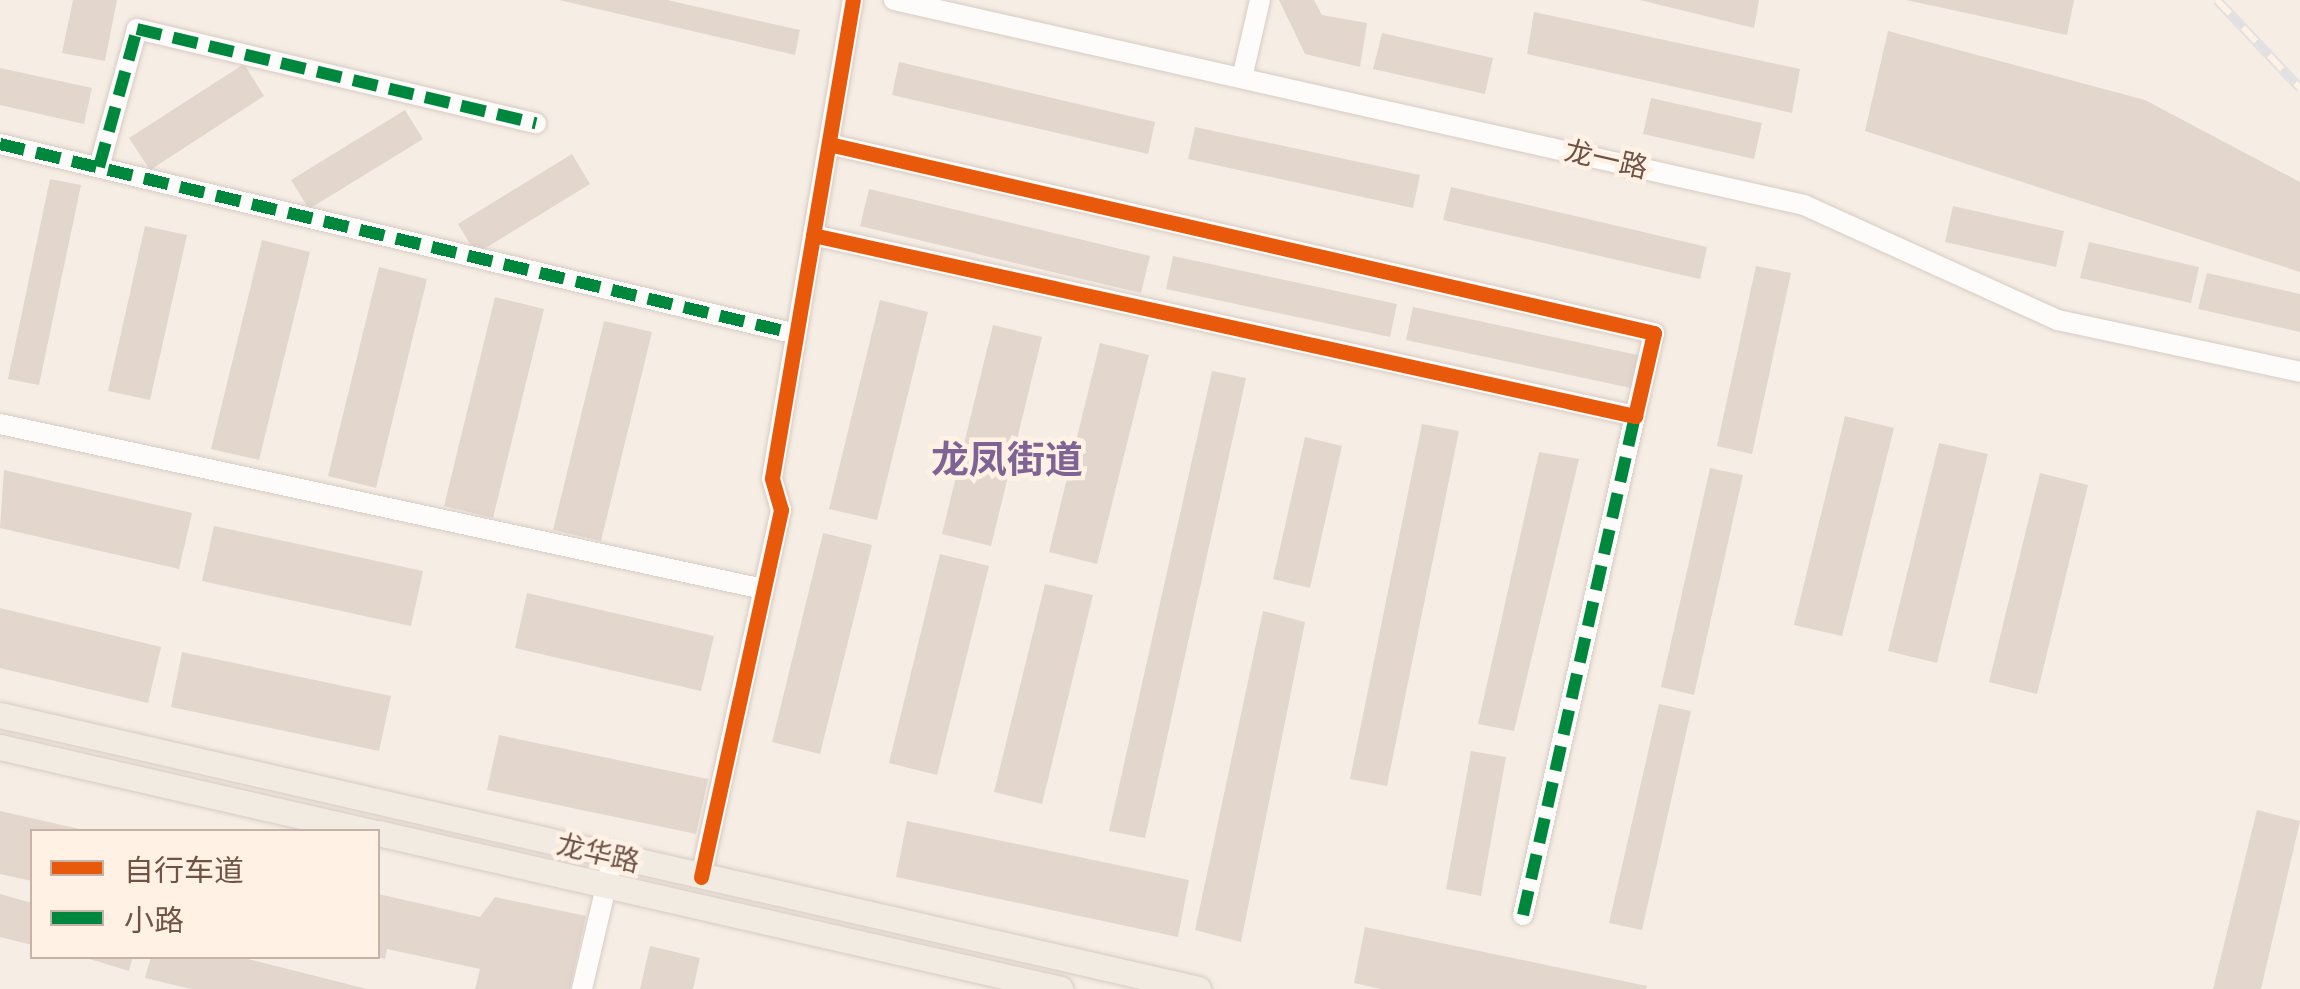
<!DOCTYPE html>
<html>
<head>
<meta charset="utf-8">
<style>
	body { margin:0 }
	#map { position:relative; width:2300px; height:989px; overflow:hidden; background:#f6eee5; font-family:Arial,"Noto Sans SC",sans-serif }
	div>[style] { position:absolute }
	.building>* { inset:0; background:#e2d6cd }
	.roads { filter:drop-shadow(0 0 2px #d7cbc3) drop-shadow(0 0 2px #d7cbc3) }
	.minor>* { height:20px; margin:-10px; padding:0 10px; transform-origin:10px; border-radius:10px; background:#fefcfb }
	.major>* { height:25px; margin:-12.5px; padding:0 12.5px; transform-origin:12.5px; border-radius:12.5px; background:#f1ebe2 }
	.rail>* { height:10px; margin-top:-5px; transform-origin:0; background:repeating-linear-gradient(90deg,#fff2e5 0 19px,#e3e0e2 0 38px); box-sizing:border-box; border-block:2px solid #e3e0e2 }
	.quiet>* { height:12px; margin-top:-6px; transform-origin:0; background:repeating-linear-gradient(90deg,#00873e 0 25px,transparent 0 37px) }
	.cycleway>* { height:15px; margin:-7.5px; padding:0 7.5px; transform-origin:7.5px; border-radius:7.5px; background:#e8590c }
	span { translate:-50% -50%; white-space:nowrap; text-align:center; line-height:1.15; -webkit-text-stroke:9px #fff2e5; paint-order:stroke }
	.street-label { font-size:28px; color:#715247 }
	.district-label { font-size:38px; color:#7f6395; font-weight:700 }
	.legend { position:absolute; left:30px; top:829px; width:350px; height:130px; box-sizing:border-box; background:#fff2e5; border:2px solid #c6b2a6; margin:0; padding:12px 18px; list-style:none; font-size:30px; color:#715247 }
	.legend li { display:flex; align-items:center; gap:20px; height:50px }
	.legend b { width:50px; border:2px solid #c6b2a6 }
</style>
</head>
<body>
<div id="map">
	<div class="building">
		<i style="clip-path:polygon(73px 0,117px 0,105px 61px,62px 53px)"></i>
		<i style="clip-path:polygon(559px 0,667px 0,800px 30px,795px 55px)"></i>
		<i style="clip-path:polygon(1279px 0,1314px 0,1322px 15px,1367px 23px,1360px 67px,1305px 54px)"></i>
		<i style="clip-path:polygon(1640px 0,1759px 0,1754px 28px)"></i>
		<i style="clip-path:polygon(1906px 0,2074px 0,2067px 35px)"></i>
		<i style="clip-path:polygon(1534px 12px,1800px 69px,1792px 113px,1527px 54px)"></i>
		<i style="clip-path:polygon(1888px 31px,2145px 100px,2300px 182px,2300px 272px,1865px 131px)"></i>
		<i style="clip-path:polygon(1382px 33px,1493px 58px,1485px 94px,1373px 69px)"></i>
		<i style="clip-path:polygon(899px 62px,1155px 122px,1148px 154px,892px 95px)"></i>
		<i style="clip-path:polygon(244px 64px,264px 96px,150px 170px,129px 138px)"></i>
		<i style="clip-path:polygon(0 68px,92px 88px,84px 124px,0 105px)"></i>
		<i style="clip-path:polygon(1651px 98px,1762px 123px,1754px 159px,1643px 134px)"></i>
		<i style="clip-path:polygon(405px 110px,423px 139px,309px 209px,291px 180px)"></i>
		<i style="clip-path:polygon(1195px 127px,1420px 175px,1413px 208px,1188px 159px)"></i>
		<i style="clip-path:polygon(572px 154px,590px 184px,476px 254px,458px 224px)"></i>
		<i style="clip-path:polygon(50px 179px,81px 185px,39px 385px,8px 379px)"></i>
		<i style="clip-path:polygon(1451px 187px,1707px 247px,1700px 279px,1443px 220px)"></i>
		<i style="clip-path:polygon(869px 189px,1150px 256px,1141px 293px,860px 226px)"></i>
		<i style="clip-path:polygon(1953px 206px,2064px 231px,2056px 267px,1945px 242px)"></i>
		<i style="clip-path:polygon(145px 226px,187px 235px,150px 400px,108px 391px)"></i>
		<i style="clip-path:polygon(262px 240px,310px 252px,259px 460px,211px 449px)"></i>
		<i style="clip-path:polygon(2089px 242px,2199px 267px,2191px 303px,2080px 278px)"></i>
		<i style="clip-path:polygon(1173px 256px,1397px 304px,1390px 337px,1166px 289px)"></i>
		<i style="clip-path:polygon(1756px 266px,1791px 273px,1752px 454px,1717px 446px)"></i>
		<i style="clip-path:polygon(379px 267px,427px 279px,376px 488px,328px 476px)"></i>
		<i style="clip-path:polygon(2207px 273px,2300px 294px,2300px 332px,2198px 309px)"></i>
		<i style="clip-path:polygon(495px 297px,544px 309px,493px 518px,444px 506px)"></i>
		<i style="clip-path:polygon(880px 300px,928px 312px,877px 520px,829px 509px)"></i>
		<i style="clip-path:polygon(1413px 307px,1638px 355px,1631px 388px,1406px 340px)"></i>
		<i style="clip-path:polygon(604px 321px,652px 332px,601px 541px,553px 530px)"></i>
		<i style="clip-path:polygon(993px 325px,1042px 337px,991px 546px,942px 534px)"></i>
		<i style="clip-path:polygon(1100px 343px,1149px 355px,1097px 564px,1049px 552px)"></i>
		<i style="clip-path:polygon(1212px 371px,1246px 378px,1145px 838px,1109px 831px)"></i>
		<i style="clip-path:polygon(1845px 416px,1894px 428px,1842px 636px,1794px 625px)"></i>
		<i style="clip-path:polygon(1422px 424px,1459px 431px,1387px 786px,1350px 779px)"></i>
		<i style="clip-path:polygon(1305px 437px,1342px 446px,1310px 588px,1273px 579px)"></i>
		<i style="clip-path:polygon(1939px 443px,1988px 454px,1937px 663px,1888px 651px)"></i>
		<i style="clip-path:polygon(1539px 452px,1579px 459px,1514px 731px,1478px 724px)"></i>
		<i style="clip-path:polygon(1710px 468px,1743px 475px,1694px 695px,1661px 687px)"></i>
		<i style="clip-path:polygon(4px 470px,192px 513px,179px 569px,0 528px)"></i>
		<i style="clip-path:polygon(2040px 473px,2088px 485px,2037px 694px,1989px 682px)"></i>
		<i style="clip-path:polygon(214px 526px,423px 571px,411px 626px,202px 581px)"></i>
		<i style="clip-path:polygon(823px 533px,872px 545px,820px 754px,772px 742px)"></i>
		<i style="clip-path:polygon(940px 554px,989px 566px,937px 775px,889px 763px)"></i>
		<i style="clip-path:polygon(1045px 584px,1093px 595px,1042px 804px,994px 792px)"></i>
		<i style="clip-path:polygon(527px 593px,714px 636px,701px 691px,515px 648px)"></i>
		<i style="clip-path:polygon(0 608px,161px 647px,148px 703px,0 668px)"></i>
		<i style="clip-path:polygon(1263px 611px,1305px 622px,1241px 942px,1195px 930px)"></i>
		<i style="clip-path:polygon(182px 652px,391px 696px,379px 751px,171px 707px)"></i>
		<i style="clip-path:polygon(1659px 704px,1691px 711px,1642px 930px,1609px 923px)"></i>
		<i style="clip-path:polygon(499px 735px,708px 779px,696px 834px,487px 790px)"></i>
		<i style="clip-path:polygon(1471px 751px,1506px 757px,1481px 896px,1446px 889px)"></i>
		<i style="clip-path:polygon(2257px 810px,2300px 821px,2261px 989px,2213px 989px)"></i>
		<i style="clip-path:polygon(0 811px,84px 830px,84px 832px,32px 832px,32px 881px,0 874px)"></i>
		<i style="clip-path:polygon(907px 821px,1189px 880px,1178px 937px,896px 877px)"></i>
		<i style="clip-path:polygon(0 894px,32px 903px,32px 945px,0 937px)"></i>
		<i style="clip-path:polygon(378px 894px,480px 917px,495px 897px,586px 916px,570px 989px,475px 989px,480px 969px,387px 949px,385px 959px,378px 957px)"></i>
		<i style="clip-path:polygon(1365px 927px,1647px 986px,1646px 989px,1381px 989px,1354px 983px)"></i>
		<i style="clip-path:polygon(650px 946px,700px 958px,693px 989px,640px 989px)"></i>
		<i style="clip-path:polygon(80px 956px,133px 956px,129px 971px)"></i>
		<i style="clip-path:polygon(151px 956px,236px 956px,367px 989px,191px 989px,145px 978px)"></i>
	</div>
	<div class="roads">
		<div class="minor">
			<i style="left:894px;top:0;width:933px;rotate:12.7deg"></i>
			<i style="left:1804px;top:205px;width:279px;rotate:24.4deg"></i>
			<i style="left:2058px;top:320px;width:248px;rotate:12.1deg"></i>
			<i style="left:1242px;top:78px;width:80px;rotate:-77deg"></i>
			<i style="left:0;top:144px;width:818px;rotate:13.42deg"></i>
			<i style="left:99px;top:167px;width:143px;rotate:-74.6deg"></i>
			<i style="left:137px;top:29px;width:410px;rotate:13.3deg"></i>
			<i style="left:813px;top:235px;width:842px;rotate:12.42deg"></i>
			<i style="left:1635px;top:416px;width:85px;rotate:-77.1deg"></i>
			<i style="left:1654px;top:333px;width:846px;rotate:-167.1deg"></i>
			<i style="left:0;top:424px;width:781px;rotate:12.2deg"></i>
			<i style="left:701px;top:877px;width:376px;rotate:-77.7deg"></i>
			<i style="left:781px;top:510px;width:33px;rotate:-106deg"></i>
			<i style="left:772px;top:478px;width:485px;rotate:-80.4deg"></i>
			<i style="left:1523px;top:915px;width:511px;rotate:-77.35deg"></i>
			<i style="left:582px;top:989px;width:136px;rotate:-76.8deg"></i>
		</div>
		<div class="major">
			<i style="left:0;top:715px;width:1229px;rotate:12.88deg"></i>
			<i style="left:0;top:747px;width:381px;rotate:12.9deg"></i>
			<i style="left:378px;top:833px;width:700px;rotate:12.88deg"></i>
		</div>
	</div>
	<div class="rail">
		<i style="left:2217px;top:0;width:121px;rotate:46.7deg"></i>
	</div>
	<div class="quiet">
		<i style="left:0;top:144px;width:818px;rotate:13.42deg"></i>
		<i style="left:99px;top:167px;width:143px;rotate:-74.6deg"></i>
		<i style="left:137px;top:29px;width:410px;rotate:13.3deg"></i>
		<i style="left:1523px;top:915px;width:511px;rotate:-77.35deg"></i>
	</div>
	<div class="cycleway">
		<i style="left:813px;top:235px;width:842px;rotate:12.42deg"></i>
		<i style="left:1635px;top:416px;width:85px;rotate:-77.1deg"></i>
		<i style="left:1654px;top:333px;width:846px;rotate:-167.1deg"></i>
		<i style="left:701px;top:877px;width:376px;rotate:-77.7deg"></i>
		<i style="left:781px;top:510px;width:33px;rotate:-106deg"></i>
		<i style="left:772px;top:478px;width:485px;rotate:-80.4deg"></i>
	</div>
	<div class="street-label">
		<span style="left:1606px;top:160px;rotate:13deg">龙一路</span>
		<span style="left:598px;top:854px;rotate:13deg">龙华路</span>
	</div>
	<div class="district-label">
		<span style="left:1007px;top:461px">龙凤街道</span>
	</div>
	<ul class="legend">
	<li><b style="height:12px;background:#e8590c"></b>自行车道</li>
	<li><b style="height:12px;background:#00873e"></b>小路</li>
	</ul>
</div>
</body>
</html>
